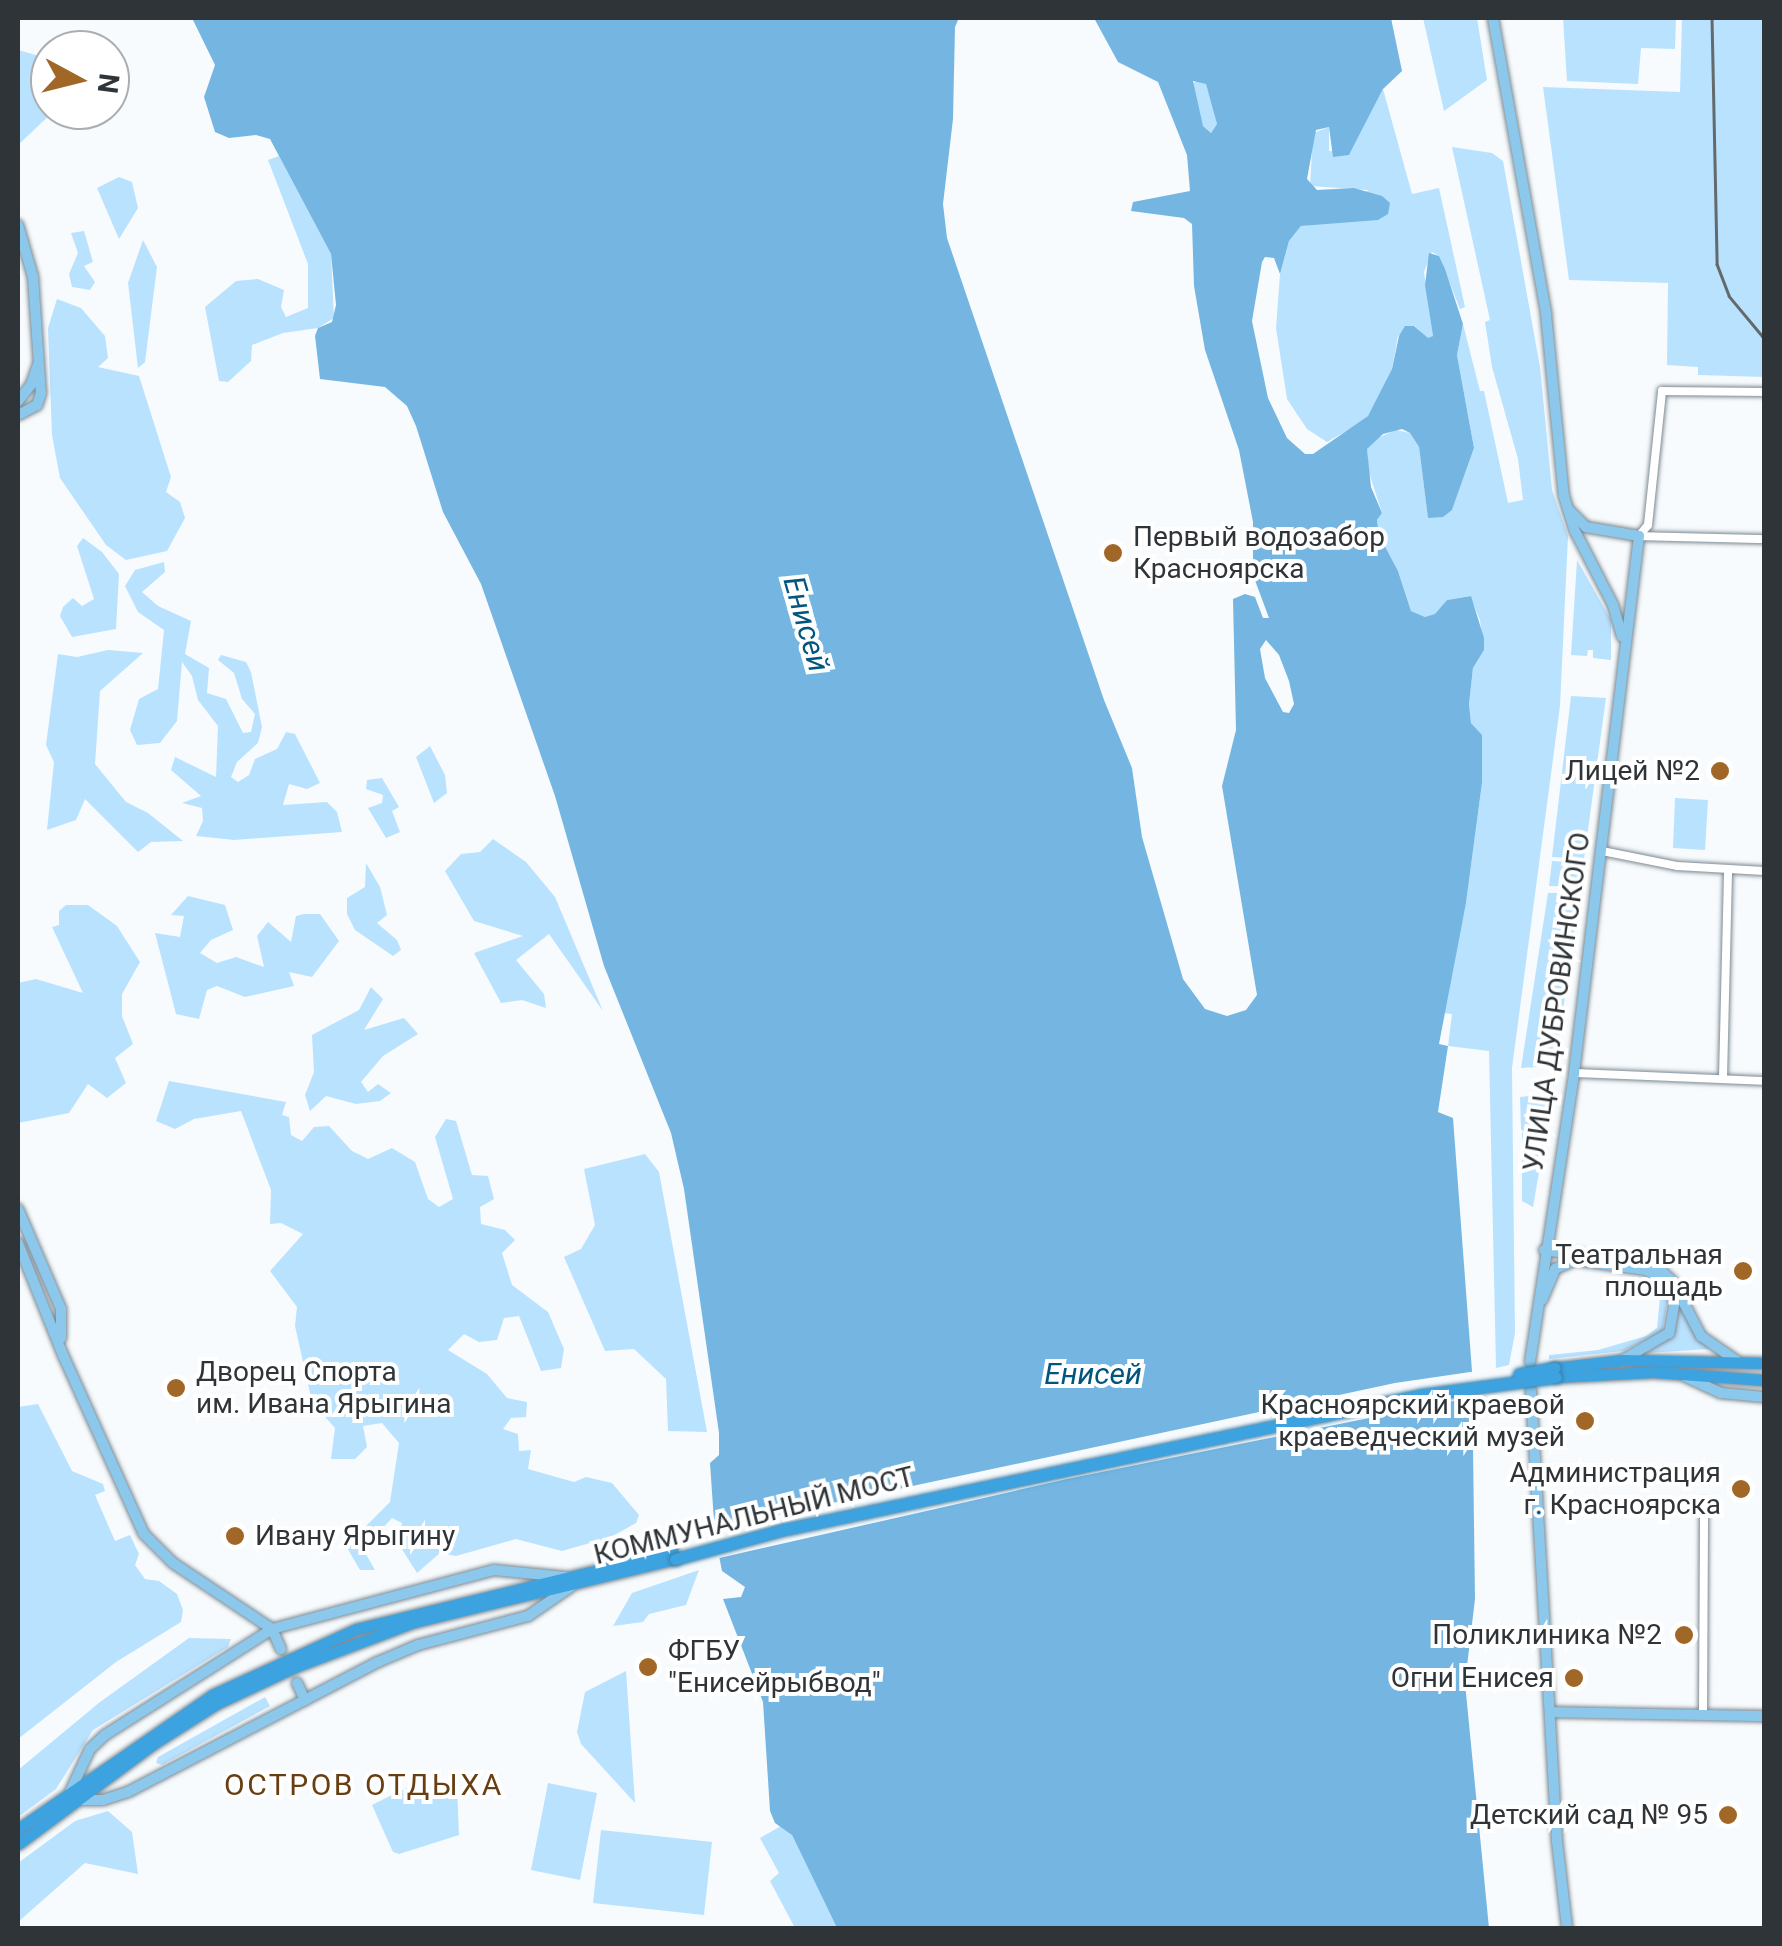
<!DOCTYPE html>
<html>
<head>
<meta charset="utf-8">
<style>
	body { margin:0 }
	#map { position:relative; width:1782px; height:1946px; overflow:hidden; background:#f8fbfd; font-family:Roboto,sans-serif }
	div>[style] { position:absolute }
	.green>* { inset:0; background:#b9e2ff }
	.water>* { inset:0; background:#74b6e1 }
	.pier>* { inset:0; background:#f8fbfd }
	.roads { filter:drop-shadow(0 0 2px #7c8a93) drop-shadow(0 0 2px #7c8a93) }
	.minor>* { height:8px; margin:-4px; padding:0 4px; transform-origin:4px; border-radius:4px; background:#fff }
	.major>* { height:10px; margin:-5px; padding:0 5px; transform-origin:5px; border-radius:5px; background:#8bc8ec }
	.highway>* { height:11px; margin:-5.5px; padding:0 5.5px; transform-origin:5.5px; border-radius:5.5px; background:#3da3e0 }
	.rail>* { height:2.5px; margin:-1.25px; padding:0 1.25px; transform-origin:1.25px; border-radius:1.25px; background:#64696c }
	.bridges { filter:drop-shadow(0 0 2px #387ca5) drop-shadow(0 0 2px #387ca5) }
	.highway-bridge>* { height:11px; margin:-5.5px; padding:0 5.5px; transform-origin:5.5px; border-radius:5.5px; background:#3da3e0 }
	.dots>* { width:28px; height:28px; translate:-50% -50%; box-sizing:border-box; border:5px solid #fff; border-radius:50% }
	span { translate:-50% -50%; white-space:nowrap; text-align:center; line-height:1.15; -webkit-text-stroke:8px #fff; paint-order:stroke }
	.poi-label { font-size:28px; color:#2e3438 }
	.left { translate:0 -50%; text-align:left }
	.right { translate:-100% -50%; text-align:right }
	.street-label { font-size:28px; color:#2e3438 }
	.water-label { font-size:30px; color:#00567f; font-style:italic }
	.neighbourhood-label { font-size:30px; color:#673f13; letter-spacing:2.5px }
	.frame { position:absolute; inset:0; border:20px solid #2e3438; pointer-events:none }
	.north { position:absolute; left:30px; top:30px; width:100px; height:100px; box-sizing:border-box; background:#fff; border:2px solid #abaeaf; border-radius:50%; rotate:97deg; font-size:28px; font-weight:700; line-height:40px; text-align:center; color:#2e3438 }
	.north::after { content:''; display:block; margin:auto; width:35px; height:45px; background:#a16726; clip-path:polygon(50% 0,100% 100%,50% 72%,0 100%) }
</style>
</head>
<body>
<div id="map">
	<div class="green">
		<i style="clip-path:polygon(1423px 18px,1477px 18px,1487px 80px,1444px 111px)"></i>
		<i style="clip-path:polygon(1563px 18px,1676px 18px,1675px 49px,1641px 48px,1638px 84px,1567px 81px)"></i>
		<i style="clip-path:polygon(1682px 18px,1764px 18px,1764px 377px,1698px 375px,1698px 367px,1667px 365px,1668px 283px,1569px 280px,1543px 87px,1680px 92px)"></i>
		<i style="clip-path:polygon(18px 50px,50px 59px,50px 110px,55px 110px,18px 145px)"></i>
		<i style="clip-path:polygon(1198px 80px,1206px 84px,1212px 103px,1217px 124px,1211px 133px,1203px 126px,1195px 101px,1192px 84px)"></i>
		<i style="clip-path:polygon(1383px 89px,1412px 194px,1439px 188px,1465px 307px,1460px 309px,1439px 256px,1432px 252px,1424px 272px,1433px 336px,1428px 339px,1415px 326px,1398px 336px,1392px 369px,1374px 408px,1364px 421px,1327px 442px,1307px 429px,1287px 399px,1276px 328px,1280px 274px,1289px 241px,1301px 226px,1337px 222px,1368px 190px,1310px 186px,1313px 133px,1329px 127px,1329px 151px,1351px 151px)"></i>
		<i style="clip-path:polygon(1452px 147px,1492px 153px,1503px 161px,1540px 367px,1552px 490px,1568px 536px,1560px 706px,1512px 1068px,1515px 1333px,1509px 1365px,1496px 1368px,1489px 1051px,1448px 1046px,1452px 1014px,1443px 1013px,1466px 903px,1482px 783px,1482px 736px,1471px 723px,1469px 704px,1473px 668px,1484px 650px,1480px 620px,1470px 596px,1447px 600px,1435px 615px,1425px 617px,1411px 611px,1398px 571px,1379px 535px,1377px 520px,1382px 513px,1368px 469px,1367px 449px,1375px 439px,1396px 430px,1410px 433px,1419px 447px,1428px 517px,1452px 510px,1474px 448px,1457px 355px,1463px 324px,1480px 391px,1484px 391px,1508px 503px,1523px 500px,1518px 459px,1492px 367px,1485px 322px,1490px 320px)"></i>
		<i style="clip-path:polygon(279px 156px,331px 254px,334px 318px,318px 328px,283px 333px,252px 345px,251px 361px,228px 382px,219px 381px,205px 307px,236px 281px,258px 279px,284px 290px,281px 307px,286px 317px,308px 308px,308px 264px,268px 160px)"></i>
		<i style="clip-path:polygon(119px 177px,132px 182px,138px 208px,119px 239px,97px 188px)"></i>
		<i style="clip-path:polygon(84px 231px,93px 262px,84px 266px,95px 282px,90px 290px,72px 287px,69px 274px,78px 253px,71px 233px)"></i>
		<i style="clip-path:polygon(143px 240px,157px 267px,145px 362px,138px 368px,128px 283px)"></i>
		<i style="clip-path:polygon(57px 299px,81px 308px,105px 336px,108px 358px,98px 367px,139px 376px,171px 477px,166px 492px,180px 502px,185px 518px,167px 551px,126px 560px,106px 545px,60px 478px,52px 435px,48px 328px)"></i>
		<i style="clip-path:polygon(83px 538px,102px 552px,119px 574px,116px 629px,72px 637px,60px 616px,63px 607px,73px 598px,82px 606px,94px 599px,77px 546px)"></i>
		<i style="clip-path:polygon(1577px 560px,1611px 620px,1611px 660px,1593px 658px,1593px 650px,1588px 650px,1587px 656px,1571px 655px)"></i>
		<i style="clip-path:polygon(164px 562px,165px 572px,142px 592px,158px 606px,191px 621px,185px 654px,209px 668px,207px 693px,226px 699px,243px 733px,251px 732px,255px 714px,242px 699px,234px 673px,218px 660px,221px 655px,246px 662px,251px 672px,262px 727px,258px 743px,237px 762px,231px 777px,238px 782px,249px 775px,255px 759px,277px 749px,286px 732px,295px 734px,320px 783px,307px 789px,289px 784px,283px 805px,327px 802px,337px 812px,342px 832px,234px 840px,196px 836px,203px 821px,202px 808px,182px 803px,201px 796px,171px 770px,175px 757px,216px 777px,218px 726px,198px 700px,192px 676px,182px 662px,177px 721px,160px 743px,137px 745px,130px 730px,139px 699px,158px 689px,164px 630px,138px 612px,125px 586px,135px 570px)"></i>
		<i style="clip-path:polygon(108px 650px,143px 653px,100px 691px,95px 764px,126px 802px,148px 813px,183px 841px,151px 842px,138px 852px,85px 799px,76px 820px,47px 830px,54px 762px,46px 745px,58px 654px,77px 657px)"></i>
		<i style="clip-path:polygon(1571px 696px,1606px 698px,1584px 859px,1552px 857px)"></i>
		<i style="clip-path:polygon(430px 746px,445px 775px,447px 793px,434px 803px,416px 757px)"></i>
		<i style="clip-path:polygon(382px 778px,399px 807px,392px 811px,400px 832px,386px 838px,368px 808px,382px 803px,383px 795px,366px 789px,367px 780px)"></i>
		<i style="clip-path:polygon(1675px 798px,1708px 800px,1705px 850px,1673px 848px)"></i>
		<i style="clip-path:polygon(493px 839px,526px 862px,555px 897px,603px 1011px,549px 934px,516px 960px,544px 994px,546px 1008px,522px 1000px,501px 1003px,474px 953px,523px 936px,474px 921px,445px 871px,461px 854px,480px 852px)"></i>
		<i style="clip-path:polygon(1552px 861px,1583px 863px,1581px 887px,1549px 886px)"></i>
		<i style="clip-path:polygon(366px 863px,380px 887px,387px 915px,377px 923px,397px 940px,401px 950px,393px 956px,355px 930px,347px 914px,347px 898px,365px 887px)"></i>
		<i style="clip-path:polygon(1548px 893px,1580px 893px,1555px 1066px,1521px 1068px)"></i>
		<i style="clip-path:polygon(188px 896px,225px 905px,233px 930px,211px 940px,200px 953px,217px 963px,236px 957px,264px 967px,257px 936px,268px 922px,291px 942px,296px 916px,304px 914px,320px 914px,339px 941px,312px 977px,289px 972px,294px 986px,245px 997px,217px 986px,207px 990px,199px 1019px,176px 1014px,155px 933px,180px 937px,184px 916px,171px 915px)"></i>
		<i style="clip-path:polygon(66px 905px,88px 905px,117px 926px,140px 962px,122px 994px,122px 1016px,133px 1044px,115px 1058px,126px 1083px,107px 1098px,88px 1084px,69px 1113px,18px 1123px,18px 983px,36px 979px,83px 993px,52px 927px,59px 925px,59px 911px)"></i>
		<i style="clip-path:polygon(371px 987px,383px 999px,364px 1030px,404px 1018px,418px 1034px,383px 1056px,361px 1082px,368px 1092px,378px 1084px,391px 1093px,380px 1101px,356px 1104px,326px 1096px,310px 1111px,305px 1095px,314px 1072px,312px 1035px,359px 1010px)"></i>
		<i style="clip-path:polygon(169px 1081px,286px 1102px,282px 1115px,289px 1117px,291px 1135px,302px 1141px,314px 1127px,329px 1126px,352px 1151px,368px 1159px,392px 1148px,415px 1162px,428px 1199px,439px 1207px,453px 1199px,435px 1137px,446px 1119px,456px 1121px,472px 1175px,488px 1176px,494px 1199px,480px 1207px,481px 1224px,505px 1230px,515px 1240px,502px 1253px,512px 1285px,548px 1312px,564px 1349px,561px 1368px,541px 1371px,519px 1316px,504px 1318px,497px 1340px,479px 1342px,464px 1334px,448px 1350px,487px 1374px,507px 1398px,527px 1402px,526px 1417px,511px 1418px,503px 1429px,518px 1434px,519px 1451px,531px 1450px,528px 1469px,574px 1482px,586px 1477px,612px 1483px,639px 1515px,636px 1523px,611px 1537px,562px 1551px,516px 1539px,456px 1556px,440px 1553px,417px 1573px,398px 1543px,402px 1523px,392px 1518px,363px 1549px,375px 1570px,360px 1570px,346px 1546px,348px 1521px,365px 1527px,390px 1502px,399px 1443px,382px 1423px,363px 1426px,367px 1447px,355px 1459px,331px 1459px,335px 1428px,312px 1402px,295px 1326px,297px 1307px,270px 1271px,303px 1234px,281px 1223px,270px 1224px,271px 1190px,241px 1111px,194px 1119px,175px 1129px,156px 1121px)"></i>
		<i style="clip-path:polygon(1551px 1094px,1542px 1152px,1521px 1129px,1520px 1097px)"></i>
		<i style="clip-path:polygon(1522px 1132px,1542px 1155px,1533px 1207px,1522px 1201px)"></i>
		<i style="clip-path:polygon(645px 1154px,659px 1172px,707px 1432px,668px 1431px,666px 1379px,634px 1349px,605px 1351px,564px 1257px,581px 1249px,595px 1225px,584px 1169px)"></i>
		<i style="clip-path:polygon(1661px 1286px,1668px 1299px,1662px 1332px,1623px 1351px,1549px 1359px,1549px 1355px,1598px 1350px,1646px 1336px,1657px 1328px)"></i>
		<i style="clip-path:polygon(1679px 1306px,1709px 1349px,1647px 1353px,1673px 1333px)"></i>
		<i style="clip-path:polygon(38px 1404px,72px 1471px,103px 1484px,105px 1491px,95px 1495px,115px 1541px,130px 1535px,139px 1554px,135px 1565px,145px 1579px,159px 1581px,177px 1594px,183px 1610px,181px 1622px,116px 1662px,18px 1739px,18px 1407px)"></i>
		<i style="clip-path:polygon(699px 1570px,686px 1605px,649px 1614px,643px 1622px,613px 1626px,632px 1593px)"></i>
		<i style="clip-path:polygon(189px 1638px,231px 1639px,228px 1647px,93px 1730px,56px 1789px,18px 1817px,18px 1770px,100px 1702px)"></i>
		<i style="clip-path:polygon(626px 1671px,635px 1803px,581px 1744px,577px 1732px,585px 1692px)"></i>
		<i style="clip-path:polygon(265px 1697px,270px 1706px,162px 1765px,156px 1763px,158px 1757px)"></i>
		<i style="clip-path:polygon(548px 1783px,597px 1793px,580px 1880px,531px 1870px)"></i>
		<i style="clip-path:polygon(457px 1786px,459px 1835px,399px 1854px,393px 1852px,372px 1805px,406px 1788px)"></i>
		<i style="clip-path:polygon(108px 1811px,132px 1832px,138px 1874px,85px 1863px,18px 1922px,18px 1863px,75px 1821px)"></i>
		<i style="clip-path:polygon(783px 1825px,792px 1835px,837px 1928px,795px 1928px,770px 1881px,779px 1873px,760px 1838px)"></i>
		<i style="clip-path:polygon(601px 1830px,712px 1842px,704px 1915px,593px 1903px)"></i>
	</div>
	<div class="water">
		<i style="clip-path:polygon(evenodd,192px 18px,959px 18px,955px 27px,953px 119px,943px 204px,947px 238px,1104px 700px,1132px 768px,1142px 837px,1183px 979px,1205px 1009px,1227px 1016px,1246px 1010px,1257px 995px,1222px 786px,1236px 730px,1233px 599px,1245px 594px,1255px 597px,1263px 618px,1269px 618px,1253px 575px,1253px 522px,1239px 450px,1205px 350px,1194px 286px,1192px 224px,1184px 218px,1131px 211px,1133px 202px,1190px 191px,1187px 155px,1158px 82px,1118px 62px,1094px 18px,1391px 18px,1402px 71px,1383px 89px,1349px 155px,1333px 157px,1329px 127px,1316px 130px,1307px 179px,1317px 190px,1354px 188px,1382px 196px,1390px 203px,1388px 214px,1378px 220px,1301px 226px,1289px 241px,1280px 274px,1274px 258px,1265px 257px,1262px 262px,1252px 321px,1268px 398px,1287px 438px,1305px 454px,1313px 454px,1368px 416px,1392px 369px,1399px 336px,1405px 326px,1414px 326px,1428px 338px,1433px 336px,1425px 285px,1429px 253px,1439px 256px,1445px 269px,1463px 324px,1457px 355px,1474px 448px,1452px 510px,1443px 517px,1428px 518px,1419px 447px,1410px 433px,1402px 429px,1383px 434px,1367px 449px,1371px 487px,1382px 513px,1377px 520px,1379px 535px,1398px 571px,1411px 611px,1425px 617px,1435px 614px,1447px 600px,1471px 596px,1484px 638px,1484px 650px,1473px 668px,1469px 704px,1471px 723px,1482px 735px,1482px 783px,1466px 903px,1439px 1044px,1448px 1046px,1438px 1112px,1453px 1118px,1472px 1371px,1475px 1599px,1465px 1683px,1489px 1928px,837px 1928px,792px 1835px,775px 1823px,770px 1811px,763px 1702px,723px 1599px,741px 1597px,745px 1587px,722px 1571px,715px 1536px,710px 1463px,719px 1455px,719px 1433px,684px 1189px,671px 1133px,604px 966px,555px 796px,481px 584px,443px 512px,416px 426px,407px 406px,385px 387px,320px 379px,315px 336px,318px 328px,332px 322px,336px 305px,331px 254px,270px 139px,256px 135px,229px 138px,215px 132px,204px 97px,215px 65px,192px 18px,1193px 81px,1206px 84px,1217px 124px,1211px 133px,1203px 126px,1193px 81px,192px 18px,1266px 640px,1279px 655px,1289px 681px,1294px 704px,1289px 713px,1283px 712px,1265px 678px,1260px 649px,1266px 640px)"></i>
	</div>
	<div class="pier">
		<i style="clip-path:polygon(1477px 1371px,1478px 1396px,1067px 1479px,715px 1559px,710px 1533px,753px 1520px,1395px 1383px)"></i>
	</div>
	<div class="roads">
		<div class="minor">
			<i style="left:1639px;top:536px;width:14px;rotate:-51deg"></i>
			<i style="left:1648px;top:525px;width:135px;rotate:-84deg"></i>
			<i style="left:1662px;top:391px;width:102px;rotate:0.6deg"></i>
			<i style="left:1639px;top:536px;width:125px;rotate:1.4deg"></i>
			<i style="left:1602px;top:851px;width:76px;rotate:11.3deg"></i>
			<i style="left:1677px;top:866px;width:87px;rotate:3.3deg"></i>
			<i style="left:1574px;top:1073px;width:190px;rotate:2.4deg"></i>
			<i style="left:1723px;top:1078px;width:209px;rotate:-88.6deg"></i>
			<i style="left:1703px;top:1715px;width:212px;rotate:-89.7deg"></i>
		</div>
		<div class="major">
			<i style="left:1493px;top:18px;width:301px;rotate:79.8deg"></i>
			<i style="left:1546px;top:314px;width:183px;rotate:84.4deg"></i>
			<i style="left:1564px;top:496px;width:37px;rotate:73deg"></i>
			<i style="left:1575px;top:531px;width:83px;rotate:62.8deg"></i>
			<i style="left:1613px;top:605px;width:33px;rotate:74deg"></i>
			<i style="left:18px;top:225px;width:54px;rotate:73.9deg"></i>
			<i style="left:33px;top:277px;width:116px;rotate:86.1deg"></i>
			<i style="left:41px;top:393px;width:13px;rotate:108deg"></i>
			<i style="left:37px;top:405px;width:21px;rotate:152deg"></i>
			<i style="left:18px;top:401px;width:21px;rotate:-51deg"></i>
			<i style="left:31px;top:385px;width:21px;rotate:-71deg"></i>
			<i style="left:18px;top:1209px;width:109px;rotate:66.7deg"></i>
			<i style="left:61px;top:1309px;width:29px;rotate:90deg"></i>
			<i style="left:18px;top:1243px;width:121px;rotate:68.1deg"></i>
			<i style="left:63px;top:1355px;width:196px;rotate:65.7deg"></i>
			<i style="left:144px;top:1534px;width:41px;rotate:45deg"></i>
			<i style="left:173px;top:1563px;width:119px;rotate:33.7deg"></i>
			<i style="left:272px;top:1629px;width:22px;rotate:66deg"></i>
			<i style="left:1544px;top:1250px;width:113px;rotate:8.1deg"></i>
			<i style="left:1656px;top:1266px;width:23px;rotate:43deg"></i>
			<i style="left:1673px;top:1282px;width:61px;rotate:62.6deg"></i>
			<i style="left:1701px;top:1336px;width:44px;rotate:34.8deg"></i>
			<i style="left:1542px;top:1300px;width:34px;rotate:-67deg"></i>
			<i style="left:1555px;top:1269px;width:22px;rotate:-24deg"></i>
			<i style="left:1575px;top:1260px;width:72px;rotate:8deg"></i>
			<i style="left:1646px;top:1270px;width:19px;rotate:28deg"></i>
			<i style="left:1663px;top:1279px;width:24px;rotate:60deg"></i>
			<i style="left:1675px;top:1300px;width:34px;rotate:100deg"></i>
			<i style="left:1669px;top:1333px;width:52px;rotate:150deg"></i>
			<i style="left:1530px;top:1362px;width:292px;rotate:-81.3deg"></i>
			<i style="left:1574px;top:1073px;width:541px;rotate:-83.1deg"></i>
			<i style="left:1639px;top:536px;width:54px;rotate:-170.4deg"></i>
			<i style="left:1586px;top:527px;width:25px;rotate:-135deg"></i>
			<i style="left:1684px;top:1376px;width:41px;rotate:24.7deg"></i>
			<i style="left:1721px;top:1393px;width:43px;rotate:5.3deg"></i>
			<i style="left:1531px;top:1390px;width:452px;rotate:86.7deg"></i>
			<i style="left:1557px;top:1841px;width:88px;rotate:83.4deg"></i>
			<i style="left:297px;top:1683px;width:19px;rotate:65deg"></i>
			<i style="left:1550px;top:1712px;width:214px;rotate:1.1deg"></i>
			<i style="left:70px;top:1792px;width:47px;rotate:-65.1deg"></i>
			<i style="left:90px;top:1749px;width:21px;rotate:-43deg"></i>
			<i style="left:105px;top:1735px;width:198px;rotate:-32.4deg"></i>
			<i style="left:272px;top:1629px;width:230px;rotate:-14.9deg"></i>
			<i style="left:494px;top:1570px;width:72px;rotate:5.6deg"></i>
			<i style="left:75px;top:1800px;width:28px"></i>
			<i style="left:103px;top:1800px;width:26px;rotate:-18deg"></i>
			<i style="left:128px;top:1792px;width:282px;rotate:-27.5deg"></i>
			<i style="left:378px;top:1662px;width:43px;rotate:-23deg"></i>
			<i style="left:418px;top:1645px;width:114px;rotate:-14.8deg"></i>
			<i style="left:528px;top:1616px;width:53px;rotate:-34.3deg"></i>
		</div>
		<div class="highway">
			<i style="left:1554px;top:1368px;width:69px;rotate:-6.6deg"></i>
			<i style="left:1623px;top:1360px;width:141px;rotate:1.2deg"></i>
			<i style="left:1556px;top:1377px;width:97px;rotate:-3deg"></i>
			<i style="left:1653px;top:1372px;width:111px;rotate:4.1deg"></i>
			<i style="left:18px;top:1829px;width:236px;rotate:-34.6deg"></i>
			<i style="left:212px;top:1695px;width:158px;rotate:-24.6deg"></i>
			<i style="left:356px;top:1629px;width:326px;rotate:-13.7deg"></i>
			<i style="left:18px;top:1844px;width:168px;rotate:-36.5deg"></i>
			<i style="left:153px;top:1744px;width:75px;rotate:-32.4deg"></i>
			<i style="left:216px;top:1704px;width:87px;rotate:-25.1deg"></i>
			<i style="left:295px;top:1667px;width:127px;rotate:-20.7deg"></i>
			<i style="left:414px;top:1622px;width:268px;rotate:-13.6deg"></i>
		</div>
	</div>
	<div class="rail">
		<i style="left:1712px;top:18px;width:246px;rotate:88.8deg"></i>
		<i style="left:1717px;top:264px;width:34px;rotate:69deg"></i>
		<i style="left:1729px;top:296px;width:55px;rotate:50.2deg"></i>
	</div>
	<div class="bridges">
		<div class="highway-bridge">
			<i style="left:1519px;top:1374px;width:36px;rotate:-10deg"></i>
			<i style="left:675px;top:1559px;width:111px;rotate:-15.2deg"></i>
			<i style="left:782px;top:1530px;width:653px;rotate:-11.93deg"></i>
			<i style="left:1421px;top:1395px;width:136px;rotate:-7.6deg"></i>
		</div>
	</div>
	<div class="dots">
		<i style="left:1113px;top:553px;background:#a16726"></i>
		<i style="left:1720px;top:771px;background:#a16726"></i>
		<i style="left:1743px;top:1271px;background:#a16726"></i>
		<i style="left:176px;top:1388px;background:#a16726"></i>
		<i style="left:1585px;top:1421px;background:#a16726"></i>
		<i style="left:1741px;top:1489px;background:#a16726"></i>
		<i style="left:235px;top:1536px;background:#a16726"></i>
		<i style="left:1684px;top:1635px;background:#a16726"></i>
		<i style="left:648px;top:1667px;background:#a16726"></i>
		<i style="left:1574px;top:1678px;background:#a16726"></i>
		<i style="left:1728px;top:1815px;background:#a16726"></i>
	</div>
	<div class="poi-label">
		<span class="left" style="left:1133px;top:553px">Первый водозабор<br>Красноярска</span>
		<span class="right" style="left:1700px;top:771px">Лицей №2</span>
		<span class="right" style="left:1723px;top:1271px">Театральная<br>площадь</span>
		<span class="left" style="left:196px;top:1388px">Дворец Спорта<br>им. Ивана Ярыгина</span>
		<span class="right" style="left:1565px;top:1421px">Красноярский краевой<br>краеведческий музей</span>
		<span class="right" style="left:1721px;top:1489px">Администрация<br>г. Красноярска</span>
		<span class="left" style="left:255px;top:1536px">Ивану Ярыгину</span>
		<span class="right" style="left:1662px;top:1635px">Поликлиника №2</span>
		<span class="left" style="left:668px;top:1667px">ФГБУ<br>"Енисейрыбвод"</span>
		<span class="right" style="left:1554px;top:1678px">Огни Енисея</span>
		<span class="right" style="left:1708px;top:1815px">Детский сад № 95</span>
	</div>
	<div class="street-label">
		<span style="left:1557px;top:1002px;rotate:-82deg">УЛИЦА ДУБРОВИНСКОГО</span>
		<span style="left:754px;top:1516px;rotate:-14deg">КОММУНАЛЬНЫЙ МОСТ</span>
	</div>
	<div class="water-label">
		<span style="left:806px;top:624px;rotate:74deg">Енисей</span>
		<span style="left:1093px;top:1374px">Енисей</span>
	</div>
	<div class="neighbourhood-label">
		<span style="left:364px;top:1785px">ОСТРОВ ОТДЫХА</span>
	</div>
	<div class="frame"></div>
	<div class="north">N</div>
</div>
</body>
</html>
